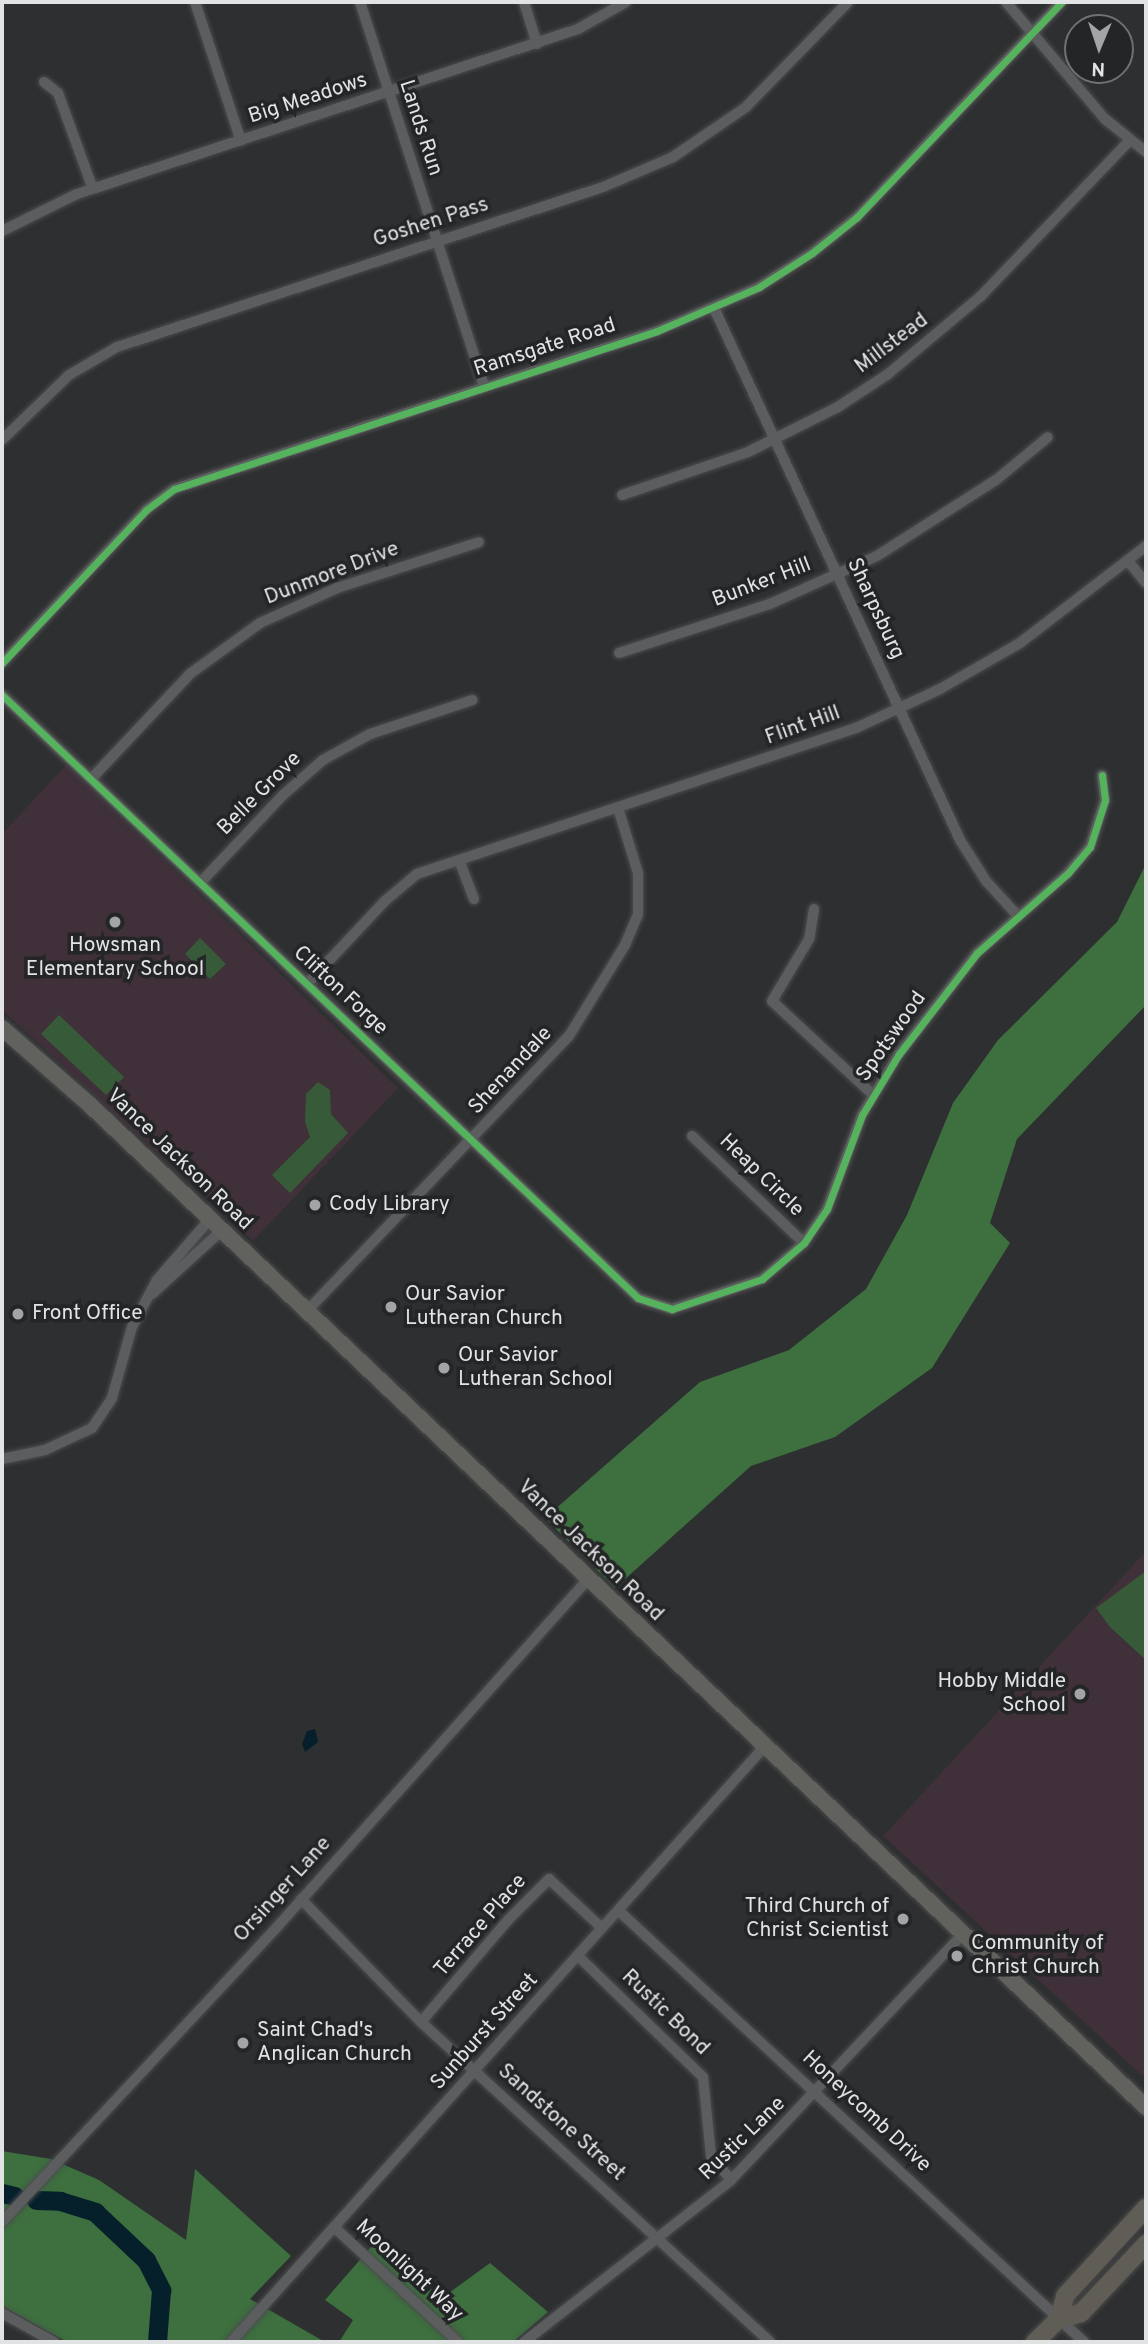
<!DOCTYPE html>
<html>
<head>
<meta charset="utf-8">
<style>
	body { margin:0 }
	#map { position:relative; width:1148px; height:2344px; overflow:hidden; background:#2e2f30; font-family:Overpass,sans-serif }
	div>[style] { position:absolute }
	.industrial>* { inset:0; background:#3f3039 }
	.green>* { inset:0; background:#375b38 }
	.forest>* { inset:0; background:#3d6f3f }
	.water>* { inset:0; background:#051f2b }
	.river>* { height:19px; margin:-9.5px; padding:0 9.5px; transform-origin:9.5px; border-radius:9.5px; background:#051f2b }
	.roads { filter:drop-shadow(0 0 2px #4b4c4d) drop-shadow(0 0 2px #4b4c4d) }
	.minor>* { height:10px; margin:-5px; padding:0 5px; transform-origin:5px; border-radius:5px; background:#5c5d5e }
	.secondary>* { height:16px; margin:-8px; padding:0 8px; transform-origin:8px; border-radius:8px; background:#61615e }
	.primary>* { height:18px; margin:-9px; padding:0 9px; transform-origin:9px; border-radius:9px; background:#605d56 }
	.cycleway>* { height:7px; margin:-3.5px; padding:0 3.5px; transform-origin:3.5px; border-radius:3.5px; background:#56b35d }
	.dots>* { width:19px; height:19px; translate:-50% -50%; box-sizing:border-box; border:4px solid #242527; border-radius:50% }
	span { translate:-50% -50%; white-space:nowrap; text-align:center; line-height:1.15; -webkit-text-stroke:7px #242527; paint-order:stroke }
	.street-label { font-size:21px; color:#e2e3e4 }
	.poi-label { font-size:21px; color:#e2e3e4 }
	.left { translate:0 -50%; text-align:left }
	.right { translate:-100% -50%; text-align:right }
	.frame { position:absolute; inset:0; border:4px solid #e2e3e4; pointer-events:none }
	.north { position:absolute; left:1064px; top:14px; width:70px; height:70px; box-sizing:border-box; background:#242527; border:2px solid #707173; border-radius:50%; rotate:182deg; font-size:19px; font-weight:700; line-height:28px; text-align:center; color:#e2e3e4 }
	.north::after { content:''; display:block; margin:auto; width:24px; height:32px; background:#a3a4a5; clip-path:polygon(50% 0,100% 100%,50% 72%,0 100%) }
</style>
</head>
<body>
<div id="map">
	<div class="industrial">
		<i style="clip-path:polygon(66px 765px,398px 1088px,253px 1241px,2px 1010px,2px 834px)"></i>
		<i style="clip-path:polygon(1146px 1551px,1146px 2079px,883px 1836px)"></i>
	</div>
	<div class="green">
		<i style="clip-path:polygon(200px 938px,226px 964px,210px 979px,185px 954px)"></i>
		<i style="clip-path:polygon(59px 1015px,124px 1077px,106px 1095px,41px 1034px)"></i>
		<i style="clip-path:polygon(318px 1082px,330px 1090px,331px 1114px,348px 1133px,290px 1193px,272px 1175px,310px 1137px,305px 1122px,306px 1094px)"></i>
		<i style="clip-path:polygon(1146px 1571px,1146px 1660px,1110px 1627px,1096px 1608px)"></i>
	</div>
	<div class="forest">
		<i style="clip-path:polygon(1146px 864px,1146px 1005px,1017px 1139px,990px 1223px,1010px 1243px,932px 1368px,835px 1437px,751px 1466px,615px 1588px,545px 1518px,700px 1382px,789px 1350px,866px 1289px,907px 1215px,953px 1103px,998px 1040px,1117px 922px)"></i>
		<i style="clip-path:polygon(2px 2151px,51px 2159px,99px 2180px,186px 2240px,195px 2169px,291px 2256px,250px 2299px,325px 2342px,67px 2342px,2px 2306px)"></i>
		<i style="clip-path:polygon(378px 2239px,442px 2298px,490px 2263px,548px 2312px,513px 2342px,339px 2342px,353px 2320px,325px 2300px)"></i>
	</div>
	<div class="water">
		<i style="clip-path:polygon(315px 1729px,318px 1742px,305px 1752px,302px 1744px,307px 1731px)"></i>
	</div>
	<div class="river">
		<i style="left:2px;top:2193px;width:13px;rotate:13deg"></i>
		<i style="left:36px;top:2200px;width:24px;rotate:2deg"></i>
		<i style="left:60px;top:2201px;width:37px;rotate:17deg"></i>
		<i style="left:95px;top:2212px;width:70px;rotate:43.3deg"></i>
		<i style="left:146px;top:2260px;width:34px;rotate:63deg"></i>
		<i style="left:161px;top:2290px;width:52px;rotate:94.4deg"></i>
	</div>
	<div class="roads">
		<div class="minor">
			<i style="left:195px;top:2px;width:146px;rotate:71.7deg"></i>
			<i style="left:360px;top:2px;width:404px;rotate:72.1deg"></i>
			<i style="left:524px;top:2px;width:44px;rotate:72.8deg"></i>
			<i style="left:1006px;top:2px;width:153px;rotate:49.8deg"></i>
			<i style="left:1105px;top:119px;width:53px;rotate:38.8deg"></i>
			<i style="left:44px;top:82px;width:18px;rotate:38deg"></i>
			<i style="left:58px;top:93px;width:102px;rotate:70deg"></i>
			<i style="left:2px;top:231px;width:84px;rotate:-26.3deg"></i>
			<i style="left:77px;top:194px;width:527px;rotate:-18.23deg"></i>
			<i style="left:578px;top:29px;width:55px;rotate:-29.4deg"></i>
			<i style="left:714px;top:308px;width:586px;rotate:65.18deg"></i>
			<i style="left:960px;top:840px;width:49px;rotate:57.6deg"></i>
			<i style="left:986px;top:881px;width:46px;rotate:47.6deg"></i>
			<i style="left:2px;top:440px;width:93px;rotate:-44.1deg"></i>
			<i style="left:69px;top:375px;width:56px;rotate:-30.3deg"></i>
			<i style="left:117px;top:347px;width:512px;rotate:-18.22deg"></i>
			<i style="left:603px;top:187px;width:76px;rotate:-23.2deg"></i>
			<i style="left:673px;top:157px;width:88px;rotate:-34.4deg"></i>
			<i style="left:746px;top:107px;width:146px;rotate:-45.8deg"></i>
			<i style="left:622px;top:495px;width:133px;rotate:-18.8deg"></i>
			<i style="left:748px;top:452px;width:101px;rotate:-26.6deg"></i>
			<i style="left:838px;top:407px;width:60px;rotate:-33.4deg"></i>
			<i style="left:888px;top:374px;width:121px;rotate:-40deg"></i>
			<i style="left:981px;top:296px;width:216px;rotate:-46.3deg"></i>
			<i style="left:1129px;top:562px;width:27px;rotate:51deg"></i>
			<i style="left:619px;top:653px;width:159px;rotate:-18deg"></i>
			<i style="left:770px;top:604px;width:117px;rotate:-24.2deg"></i>
			<i style="left:877px;top:556px;width:141px;rotate:-32.6deg"></i>
			<i style="left:996px;top:480px;width:67px;rotate:-39.6deg"></i>
			<i style="left:2px;top:663px;width:210px;rotate:-46.7deg"></i>
			<i style="left:146px;top:510px;width:35px;rotate:-37deg"></i>
			<i style="left:174px;top:489px;width:508px;rotate:-18.11deg"></i>
			<i style="left:657px;top:331px;width:111px;rotate:-23.3deg"></i>
			<i style="left:759px;top:287px;width:63px;rotate:-32.7deg"></i>
			<i style="left:812px;top:253px;width:58px;rotate:-38.7deg"></i>
			<i style="left:857px;top:217px;width:297px;rotate:-46.4deg"></i>
			<i style="left:2px;top:695px;width:876px;rotate:43.47deg"></i>
			<i style="left:638px;top:1298px;width:36px;rotate:18deg"></i>
			<i style="left:672px;top:1309px;width:95px;rotate:-18.4deg"></i>
			<i style="left:762px;top:1279px;width:55px;rotate:-40.6deg"></i>
			<i style="left:804px;top:1243px;width:41px;rotate:-55.9deg"></i>
			<i style="left:827px;top:1209px;width:100px;rotate:-69.6deg"></i>
			<i style="left:862px;top:1115px;width:71px;rotate:-58.8deg"></i>
			<i style="left:899px;top:1054px;width:128px;rotate:-52.3deg"></i>
			<i style="left:977px;top:953px;width:121px;rotate:-41.3deg"></i>
			<i style="left:1068px;top:873px;width:34px;rotate:-50deg"></i>
			<i style="left:1090px;top:847px;width:49px;rotate:-72.3deg"></i>
			<i style="left:1105px;top:800px;width:25px;rotate:-97deg"></i>
			<i style="left:91px;top:779px;width:146px;rotate:-46.7deg"></i>
			<i style="left:191px;top:673px;width:85px;rotate:-35.9deg"></i>
			<i style="left:260px;top:623px;width:85px;rotate:-24.4deg"></i>
			<i style="left:337px;top:588px;width:149px;rotate:-17.9deg"></i>
			<i style="left:459px;top:860px;width:42px;rotate:69deg"></i>
			<i style="left:201px;top:882px;width:120px;rotate:-46.7deg"></i>
			<i style="left:283px;top:795px;width:53px;rotate:-41.2deg"></i>
			<i style="left:323px;top:760px;width:54px;rotate:-29deg"></i>
			<i style="left:370px;top:734px;width:108px;rotate:-18.4deg"></i>
			<i style="left:814px;top:909px;width:30px;rotate:99deg"></i>
			<i style="left:809px;top:939px;width:72px;rotate:120.8deg"></i>
			<i style="left:772px;top:1001px;width:138px;rotate:42.9deg"></i>
			<i style="left:307px;top:984px;width:115px;rotate:-46.8deg"></i>
			<i style="left:386px;top:900px;width:40px;rotate:-40deg"></i>
			<i style="left:417px;top:874px;width:463px;rotate:-18.4deg"></i>
			<i style="left:856px;top:728px;width:93px;rotate:-24.9deg"></i>
			<i style="left:940px;top:689px;width:92px;rotate:-29.9deg"></i>
			<i style="left:1020px;top:643px;width:159px;rotate:-37.6deg"></i>
			<i style="left:692px;top:1136px;width:155px;rotate:43.7deg"></i>
			<i style="left:152px;top:1294px;width:95px;rotate:-42.4deg"></i>
			<i style="left:307px;top:1311px;width:380px;rotate:-46.4deg"></i>
			<i style="left:569px;top:1036px;width:107px;rotate:-58.4deg"></i>
			<i style="left:625px;top:945px;width:33px;rotate:-67deg"></i>
			<i style="left:638px;top:915px;width:42px;rotate:-90deg"></i>
			<i style="left:638px;top:873px;width:68px;rotate:-107.1deg"></i>
			<i style="left:2px;top:1459px;width:44px;rotate:-11.8deg"></i>
			<i style="left:45px;top:1450px;width:52px;rotate:-25.1deg"></i>
			<i style="left:92px;top:1428px;width:36px;rotate:-56deg"></i>
			<i style="left:112px;top:1398px;width:74px;rotate:-74.3deg"></i>
			<i style="left:132px;top:1327px;width:53px;rotate:-62deg"></i>
			<i style="left:157px;top:1280px;width:81px;rotate:-49deg"></i>
			<i style="left:301px;top:1899px;width:172px;rotate:45.7deg"></i>
			<i style="left:421px;top:2022px;width:473px;rotate:42.5deg"></i>
			<i style="left:619px;top:1911px;width:634px;rotate:42.83deg"></i>
			<i style="left:579px;top:1957px;width:173px;rotate:44.1deg"></i>
			<i style="left:703px;top:2077px;width:79px;rotate:84.2deg"></i>
			<i style="left:711px;top:2156px;width:31px;rotate:50deg"></i>
			<i style="left:421px;top:2022px;width:135px;rotate:-49.5deg"></i>
			<i style="left:509px;top:1919px;width:57px;rotate:-45deg"></i>
			<i style="left:549px;top:1879px;width:72px;rotate:42.8deg"></i>
			<i style="left:2px;top:2222px;width:403px;rotate:-47deg"></i>
			<i style="left:277px;top:1927px;width:467px;rotate:-48.2deg"></i>
			<i style="left:334px;top:2227px;width:169px;rotate:42.8deg"></i>
			<i style="left:2px;top:2313px;width:60px;rotate:29.1deg"></i>
			<i style="left:231px;top:2342px;width:800px;rotate:-48.14deg"></i>
			<i style="left:524px;top:2342px;width:263px;rotate:-38deg"></i>
			<i style="left:731px;top:2180px;width:337px;rotate:-46.7deg"></i>
		</div>
		<div class="secondary">
			<i style="left:2px;top:1028px;width:117px;rotate:41.2deg"></i>
			<i style="left:90px;top:1105px;width:1456px;rotate:43.5deg"></i>
		</div>
		<div class="primary">
			<i style="left:1059px;top:2319px;width:24px;rotate:-75deg"></i>
			<i style="left:1065px;top:2296px;width:120px;rotate:-47.4deg"></i>
			<i style="left:1035px;top:2342px;width:33px;rotate:-44deg"></i>
			<i style="left:1059px;top:2319px;width:23px;rotate:-15deg"></i>
			<i style="left:1081px;top:2313px;width:95px;rotate:-46.7deg"></i>
		</div>
	</div>
	<div class="cycleway">
		<i style="left:2px;top:663px;width:210px;rotate:-46.7deg"></i>
		<i style="left:146px;top:510px;width:35px;rotate:-37deg"></i>
		<i style="left:174px;top:489px;width:508px;rotate:-18.11deg"></i>
		<i style="left:657px;top:331px;width:111px;rotate:-23.3deg"></i>
		<i style="left:759px;top:287px;width:63px;rotate:-32.7deg"></i>
		<i style="left:812px;top:253px;width:58px;rotate:-38.7deg"></i>
		<i style="left:857px;top:217px;width:297px;rotate:-46.4deg"></i>
		<i style="left:2px;top:695px;width:876px;rotate:43.47deg"></i>
		<i style="left:638px;top:1298px;width:36px;rotate:18deg"></i>
		<i style="left:672px;top:1309px;width:95px;rotate:-18.4deg"></i>
		<i style="left:762px;top:1279px;width:55px;rotate:-40.6deg"></i>
		<i style="left:804px;top:1243px;width:41px;rotate:-55.9deg"></i>
		<i style="left:827px;top:1209px;width:100px;rotate:-69.6deg"></i>
		<i style="left:862px;top:1115px;width:71px;rotate:-58.8deg"></i>
		<i style="left:899px;top:1054px;width:128px;rotate:-52.3deg"></i>
		<i style="left:977px;top:953px;width:121px;rotate:-41.3deg"></i>
		<i style="left:1068px;top:873px;width:34px;rotate:-50deg"></i>
		<i style="left:1090px;top:847px;width:49px;rotate:-72.3deg"></i>
		<i style="left:1105px;top:800px;width:25px;rotate:-97deg"></i>
	</div>
	<div class="dots">
		<i style="left:115px;top:922px;background:#a3a4a5"></i>
		<i style="left:315px;top:1205px;background:#a3a4a5"></i>
		<i style="left:391px;top:1307px;background:#a3a4a5"></i>
		<i style="left:18px;top:1314px;background:#a3a4a5"></i>
		<i style="left:444px;top:1368px;background:#a3a4a5"></i>
		<i style="left:1080px;top:1694px;background:#a3a4a5"></i>
		<i style="left:903px;top:1919px;background:#a3a4a5"></i>
		<i style="left:957px;top:1956px;background:#a3a4a5"></i>
		<i style="left:243px;top:2043px;background:#a3a4a5"></i>
	</div>
	<div class="street-label">
		<span style="left:308px;top:99px;rotate:-18deg">Big Meadows</span>
		<span style="left:420px;top:128px;rotate:72deg">Lands Run</span>
		<span style="left:431px;top:223px;rotate:-18deg">Goshen Pass</span>
		<span style="left:892px;top:344px;rotate:-37deg">Millstead</span>
		<span style="left:545px;top:348px;rotate:-18deg">Ramsgate Road</span>
		<span style="left:332px;top:574px;rotate:-21deg">Dunmore Drive</span>
		<span style="left:762px;top:583px;rotate:-21deg">Bunker Hill</span>
		<span style="left:875px;top:609px;rotate:65deg">Sharpsburg</span>
		<span style="left:803px;top:726px;rotate:-20deg">Flint Hill</span>
		<span style="left:260px;top:794px;rotate:-45deg">Belle Grove</span>
		<span style="left:340px;top:991px;rotate:43deg">Clifton Forge</span>
		<span style="left:892px;top:1037px;rotate:-55deg">Spotswood</span>
		<span style="left:511px;top:1071px;rotate:-47deg">Shenandale</span>
		<span style="left:179px;top:1160px;rotate:44deg">Vance Jackson Road</span>
		<span style="left:761px;top:1176px;rotate:44deg">Heap Circle</span>
		<span style="left:590px;top:1551px;rotate:44deg">Vance Jackson Road</span>
		<span style="left:283px;top:1890px;rotate:-48deg">Orsinger Lane</span>
		<span style="left:481px;top:1926px;rotate:-49deg">Terrace Place</span>
		<span style="left:665px;top:2013px;rotate:44deg">Rustic Bond</span>
		<span style="left:485px;top:2032px;rotate:-48deg">Sunburst Street</span>
		<span style="left:866px;top:2112px;rotate:43deg">Honeycomb Drive</span>
		<span style="left:561px;top:2123px;rotate:42deg">Sandstone Street</span>
		<span style="left:743px;top:2139px;rotate:-44deg">Rustic Lane</span>
		<span style="left:409px;top:2271px;rotate:43deg">Moonlight Way</span>
	</div>
	<div class="poi-label">
		<span style="left:115px;top:958px">Howsman<br>Elementary School</span>
		<span class="left" style="left:329px;top:1205px">Cody Library</span>
		<span class="left" style="left:405px;top:1307px">Our Savior<br>Lutheran Church</span>
		<span class="left" style="left:32px;top:1314px">Front Office</span>
		<span class="left" style="left:458px;top:1368px">Our Savior<br>Lutheran School</span>
		<span class="right" style="left:1066px;top:1694px">Hobby Middle<br>School</span>
		<span class="right" style="left:889px;top:1919px">Third Church of<br>Christ Scientist</span>
		<span class="left" style="left:971px;top:1956px">Community of<br>Christ Church</span>
		<span class="left" style="left:257px;top:2043px">Saint Chad's<br>Anglican Church</span>
	</div>
	<div class="frame"></div>
	<div class="north">N</div>
</div>
</body>
</html>
